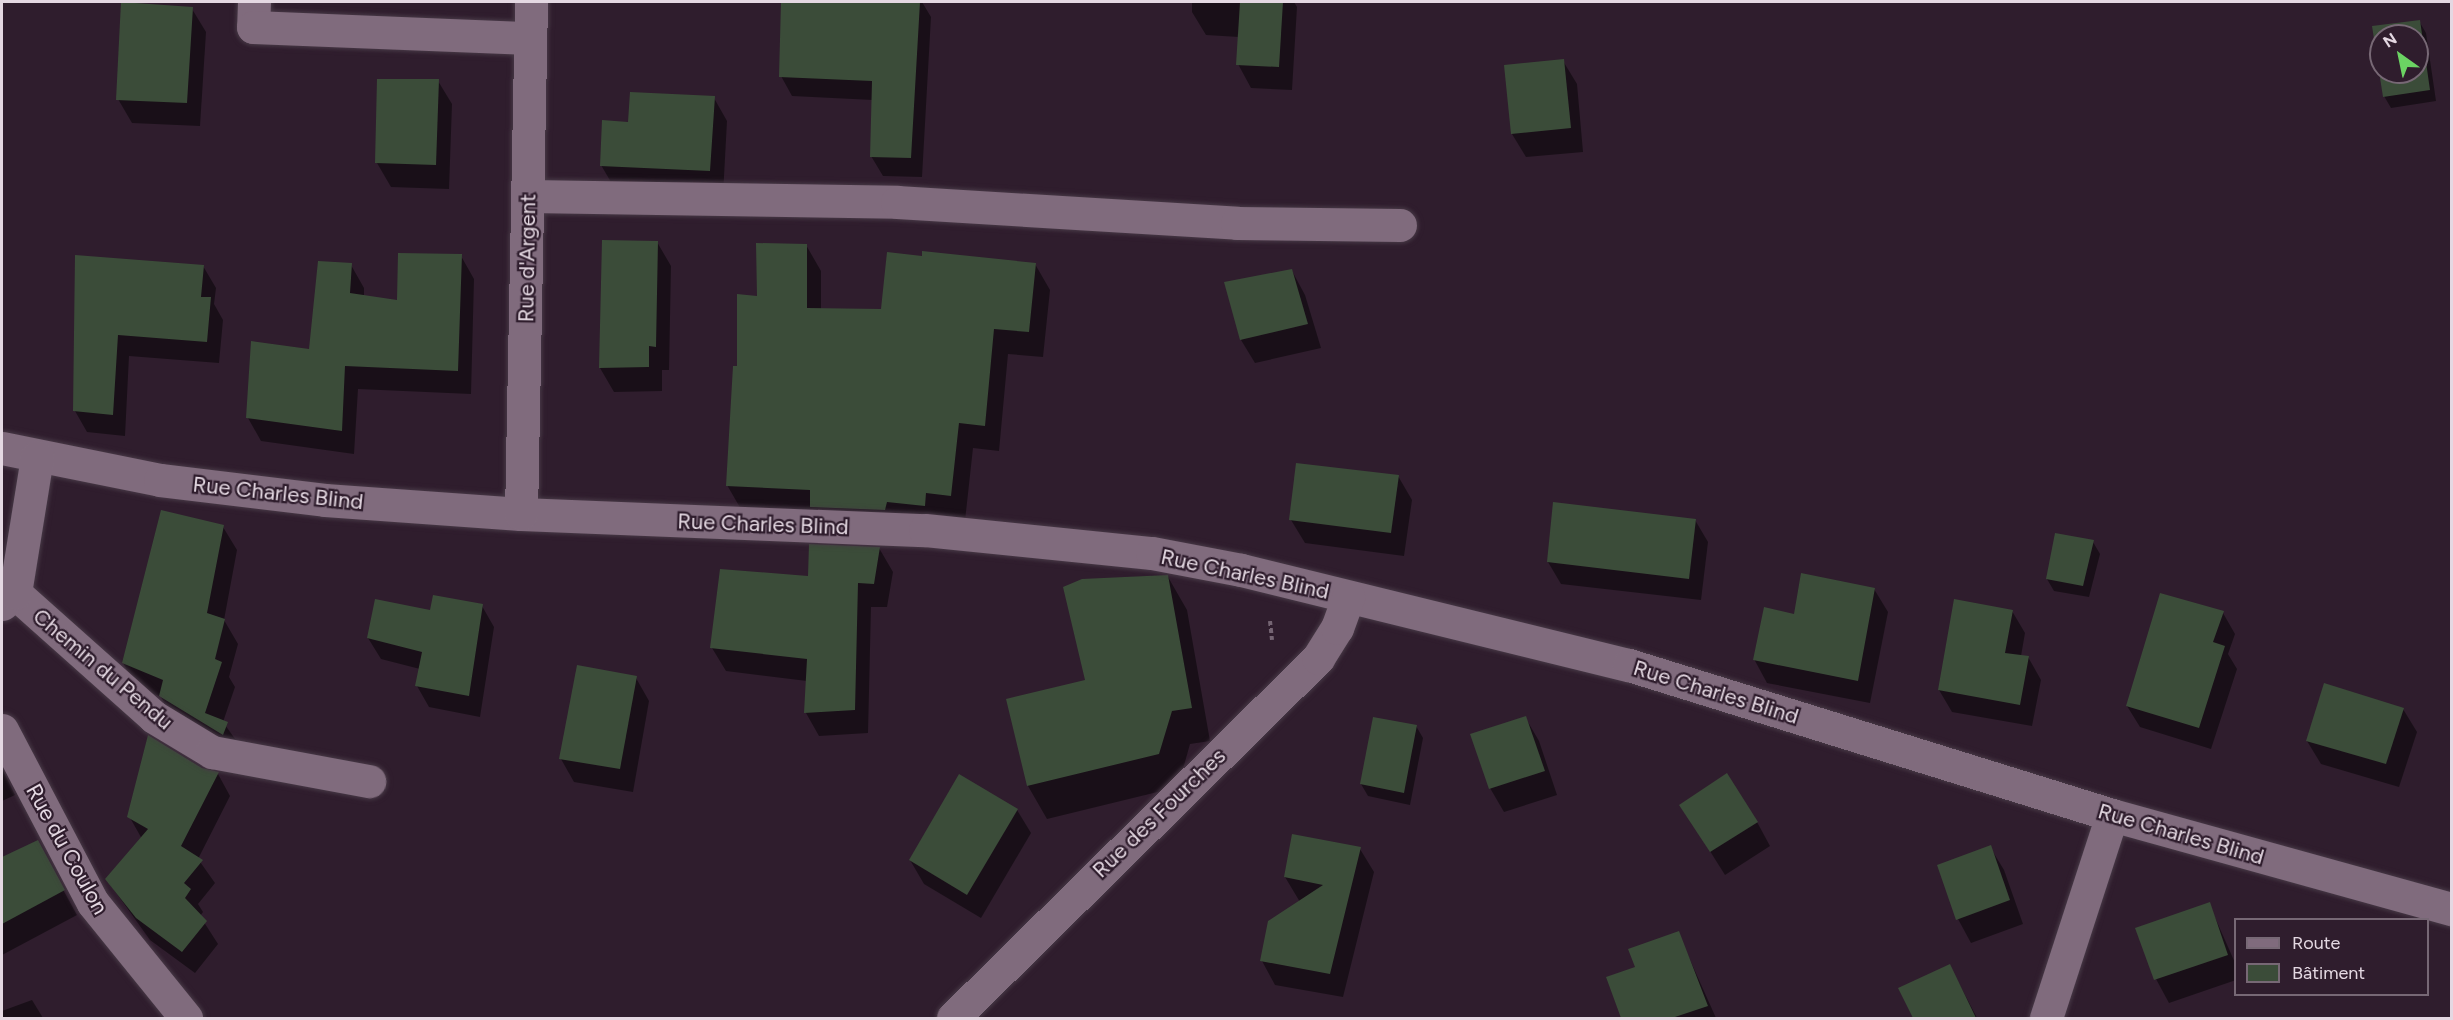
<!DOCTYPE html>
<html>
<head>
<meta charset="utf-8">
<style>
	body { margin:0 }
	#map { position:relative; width:2453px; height:1020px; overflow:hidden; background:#2f1d2d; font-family:Figtree,sans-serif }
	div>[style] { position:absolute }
	.shadow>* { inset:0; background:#0007 }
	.building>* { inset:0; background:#3b4c39 }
	.path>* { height:4px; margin-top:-2px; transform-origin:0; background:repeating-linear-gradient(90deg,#756573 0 4.5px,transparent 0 7.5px) }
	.roads { filter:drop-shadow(0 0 2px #473946) drop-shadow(0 0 2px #473946) }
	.minor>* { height:33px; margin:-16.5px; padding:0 16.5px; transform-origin:16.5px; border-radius:16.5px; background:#806b7d }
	span { translate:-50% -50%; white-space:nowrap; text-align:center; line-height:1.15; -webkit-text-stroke:4.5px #2f1d2d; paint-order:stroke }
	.street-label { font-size:22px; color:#e4d8e2 }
	.frame { position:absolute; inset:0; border:3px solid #e4d8e2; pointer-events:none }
	.legend { position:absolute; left:2234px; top:918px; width:195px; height:78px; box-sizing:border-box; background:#2f1d2d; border:2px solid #776875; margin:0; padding:8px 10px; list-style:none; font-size:18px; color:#e4d8e2 }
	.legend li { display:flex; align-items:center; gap:12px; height:30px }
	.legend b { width:30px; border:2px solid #776875 }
	.north { position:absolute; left:2369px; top:24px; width:60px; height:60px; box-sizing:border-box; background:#2f1d2d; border:2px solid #776875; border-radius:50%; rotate:327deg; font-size:16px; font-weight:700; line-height:24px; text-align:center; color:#e4d8e2 }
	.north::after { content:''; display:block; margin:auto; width:21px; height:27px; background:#6bd363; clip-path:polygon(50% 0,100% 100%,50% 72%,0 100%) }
</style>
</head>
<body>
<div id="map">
	<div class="shadow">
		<i style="clip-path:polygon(783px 2px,922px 2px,931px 17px,922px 177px,883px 176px,871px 156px,873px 100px,792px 96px,781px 76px)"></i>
		<i style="clip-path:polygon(1192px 2px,1294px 2px,1297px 7px,1292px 90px,1251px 88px,1238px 64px,1239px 37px,1206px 35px,1192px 12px)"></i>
		<i style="clip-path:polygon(192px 9px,206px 32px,200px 126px,132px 123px,118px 99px)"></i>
		<i style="clip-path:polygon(evenodd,2419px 21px,2426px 33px,2436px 101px,2391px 108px,2384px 96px,2373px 28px,2419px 21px,2381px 36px,2417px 36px,2417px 72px,2381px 72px,2381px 36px)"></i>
		<i style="clip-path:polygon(1563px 61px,1577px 84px,1583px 152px,1526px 157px,1512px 134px)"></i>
		<i style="clip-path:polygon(438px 81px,452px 104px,449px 189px,391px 187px,377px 163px)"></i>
		<i style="clip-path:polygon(714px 98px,727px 121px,723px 195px,615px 189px,601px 165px,630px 124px)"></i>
		<i style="clip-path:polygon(603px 241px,657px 242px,671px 266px,669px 370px,662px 370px,662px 391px,614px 392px,600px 368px)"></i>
		<i style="clip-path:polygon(806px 245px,821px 271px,821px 310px,883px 311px,923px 258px,1035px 264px,1050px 290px,1043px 357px,1008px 354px,999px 451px,973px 448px,965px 521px,742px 511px,727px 485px,738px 367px,758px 297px)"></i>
		<i style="clip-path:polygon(76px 256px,203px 266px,216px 288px,214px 304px,223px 320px,219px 363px,129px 356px,125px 436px,87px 432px,75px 411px)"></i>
		<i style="clip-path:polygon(461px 256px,474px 279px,471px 394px,358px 389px,354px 454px,261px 441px,248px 418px,310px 351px,351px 265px,364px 288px,364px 297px,399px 302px)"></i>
		<i style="clip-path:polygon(1292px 271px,1305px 295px,1321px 348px,1255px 363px,1241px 340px)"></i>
		<i style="clip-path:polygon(1398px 476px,1412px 500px,1404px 556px,1305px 543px,1291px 520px)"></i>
		<i style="clip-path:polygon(1695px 520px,1708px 542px,1701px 600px,1561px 584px,1548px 562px)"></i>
		<i style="clip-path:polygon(223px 527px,237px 550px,224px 620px,238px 644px,229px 677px,235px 687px,223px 722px,240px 746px,174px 720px,161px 697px,137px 687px,123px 663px)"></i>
		<i style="clip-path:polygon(2093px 542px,2100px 554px,2089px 597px,2054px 591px,2047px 579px)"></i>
		<i style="clip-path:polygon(879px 548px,893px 572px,887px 607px,871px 607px,868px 733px,819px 736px,806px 713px,807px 681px,726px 671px,712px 648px,809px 577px)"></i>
		<i style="clip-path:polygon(1168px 577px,1187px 610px,1210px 741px,1190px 744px,1178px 787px,1047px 819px,1028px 786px,1008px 700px,1087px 681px)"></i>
		<i style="clip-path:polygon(1874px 589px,1888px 612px,1870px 703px,1767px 683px,1754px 659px,1796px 615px)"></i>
		<i style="clip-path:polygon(482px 606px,494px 627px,480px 717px,429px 707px,417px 686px,420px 669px,381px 659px,368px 638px,432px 611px)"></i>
		<i style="clip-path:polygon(2012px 611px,2025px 633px,2021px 656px,2028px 657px,2041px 680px,2032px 726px,1952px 712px,1939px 690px)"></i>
		<i style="clip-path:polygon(2223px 613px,2235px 634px,2228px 654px,2237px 669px,2211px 749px,2140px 727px,2127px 706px)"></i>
		<i style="clip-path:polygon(636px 678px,649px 701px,633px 792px,574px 782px,561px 759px)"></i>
		<i style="clip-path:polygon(2403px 709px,2417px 732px,2399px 787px,2321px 764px,2307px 741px)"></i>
		<i style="clip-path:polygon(1525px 717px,1539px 741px,1557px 795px,1504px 812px,1490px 788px)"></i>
		<i style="clip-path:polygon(1416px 726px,1423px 738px,1410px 805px,1368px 796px,1361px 784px)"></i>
		<i style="clip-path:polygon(2px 768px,15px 795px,2px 801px)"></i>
		<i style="clip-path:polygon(202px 769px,218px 774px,230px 796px,198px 859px,215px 883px,198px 904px,203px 912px,200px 916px,218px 944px,195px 973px,150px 940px,107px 880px,142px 839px,129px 816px)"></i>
		<i style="clip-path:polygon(1681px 805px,1757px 822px,1770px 846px,1725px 875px)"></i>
		<i style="clip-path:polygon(1017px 810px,1031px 833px,981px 918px,924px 884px,910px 860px)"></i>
		<i style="clip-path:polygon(37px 842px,77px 915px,2px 955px,2px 859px)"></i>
		<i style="clip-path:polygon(1990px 847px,2004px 870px,2023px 924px,1971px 943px,1958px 919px,1939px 866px)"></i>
		<i style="clip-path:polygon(1360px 849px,1374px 872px,1343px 997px,1275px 985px,1262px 961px,1300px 902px,1285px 877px)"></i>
		<i style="clip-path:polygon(2209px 904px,2236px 965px,2236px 980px,2169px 1003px,2156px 979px)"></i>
		<i style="clip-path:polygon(1678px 933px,1716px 1018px,1622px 1018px,1608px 978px,1637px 968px)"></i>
		<i style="clip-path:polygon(1950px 966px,1977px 1018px,1914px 1018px,1900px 988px)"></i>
		<i style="clip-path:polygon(32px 1000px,43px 1018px,2px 1018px,2px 1011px)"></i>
	</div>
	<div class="building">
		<i style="clip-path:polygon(121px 2px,193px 7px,187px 103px,116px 100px)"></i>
		<i style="clip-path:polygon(781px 2px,920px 2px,911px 158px,870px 157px,872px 81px,779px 77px)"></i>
		<i style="clip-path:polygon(1240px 2px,1283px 2px,1279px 67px,1236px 65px)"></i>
		<i style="clip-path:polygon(evenodd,2420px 20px,2430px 90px,2383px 97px,2372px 26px,2420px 20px,2381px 36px,2417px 36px,2417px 72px,2381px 72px,2381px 36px)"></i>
		<i style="clip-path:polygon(1564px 59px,1571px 128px,1511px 134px,1504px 65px)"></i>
		<i style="clip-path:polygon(377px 79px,439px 79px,436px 165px,375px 163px)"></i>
		<i style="clip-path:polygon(630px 92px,715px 96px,710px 171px,600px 166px,602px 120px,628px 122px)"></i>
		<i style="clip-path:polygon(602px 240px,658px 241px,656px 347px,649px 346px,649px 367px,599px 368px)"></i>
		<i style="clip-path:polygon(756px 243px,807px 244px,807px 308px,881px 309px,887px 252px,922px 256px,922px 251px,1036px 263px,1029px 332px,994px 329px,985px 426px,959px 423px,951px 496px,926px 493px,925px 506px,887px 502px,885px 510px,810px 507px,810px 490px,726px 486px,733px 366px,737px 366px,737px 294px,757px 296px)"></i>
		<i style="clip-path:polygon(398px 253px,462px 254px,458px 371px,345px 366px,342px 431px,246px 418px,251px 341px,309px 349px,318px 261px,352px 263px,350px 293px,397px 300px)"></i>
		<i style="clip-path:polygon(75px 255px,204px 265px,201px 297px,211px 297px,207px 342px,118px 335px,113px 415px,73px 411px)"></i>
		<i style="clip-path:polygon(1292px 269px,1308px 324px,1240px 340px,1224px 282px)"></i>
		<i style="clip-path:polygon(1296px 463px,1399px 475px,1391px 533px,1289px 520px)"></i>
		<i style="clip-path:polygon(1553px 502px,1696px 519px,1689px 579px,1547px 562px)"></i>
		<i style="clip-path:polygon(161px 510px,224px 525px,207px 613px,225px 619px,215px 659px,222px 662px,205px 713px,228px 722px,223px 735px,159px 696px,163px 680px,122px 663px)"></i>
		<i style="clip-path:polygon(2055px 533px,2094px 540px,2083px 586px,2046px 579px)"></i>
		<i style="clip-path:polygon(809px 544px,880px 547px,874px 584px,858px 583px,855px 710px,804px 713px,807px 659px,710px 648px,720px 569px,808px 576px)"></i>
		<i style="clip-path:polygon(1801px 573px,1875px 588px,1858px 681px,1753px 660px,1764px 607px,1794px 614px)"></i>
		<i style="clip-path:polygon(1168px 575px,1192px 708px,1172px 711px,1159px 754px,1027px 786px,1006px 699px,1085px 680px,1063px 587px,1082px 579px)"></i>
		<i style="clip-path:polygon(2160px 593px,2224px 611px,2213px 642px,2225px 646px,2199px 728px,2126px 706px)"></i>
		<i style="clip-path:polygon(433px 595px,483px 604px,469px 696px,415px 686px,422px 652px,367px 638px,375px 599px,430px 610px)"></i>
		<i style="clip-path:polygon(1954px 599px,2013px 610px,2005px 653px,2029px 656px,2020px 705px,1938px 690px)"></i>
		<i style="clip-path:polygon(577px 665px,637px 676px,620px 769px,559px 759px)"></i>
		<i style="clip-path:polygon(2324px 683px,2404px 708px,2386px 764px,2306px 741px)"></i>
		<i style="clip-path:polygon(1526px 716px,1545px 771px,1489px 789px,1470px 734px)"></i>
		<i style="clip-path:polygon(1373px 717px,1417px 725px,1404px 793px,1360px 784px)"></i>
		<i style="clip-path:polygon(148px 735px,202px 768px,219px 772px,181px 846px,203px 860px,184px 883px,191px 889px,185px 898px,207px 921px,182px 952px,136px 918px,105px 879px,148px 829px,127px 817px)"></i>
		<i style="clip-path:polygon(1727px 773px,1758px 822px,1710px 852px,1679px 805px)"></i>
		<i style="clip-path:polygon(959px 774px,1018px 809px,967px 895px,909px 860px)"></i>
		<i style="clip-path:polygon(1292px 834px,1361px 847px,1330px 974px,1260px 961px,1268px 921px,1323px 885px,1284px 877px)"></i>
		<i style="clip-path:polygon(38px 840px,65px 890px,2px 924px,2px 857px)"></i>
		<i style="clip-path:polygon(1991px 845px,2010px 900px,1956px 920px,1937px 865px)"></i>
		<i style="clip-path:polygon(2210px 902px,2228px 955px,2154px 980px,2135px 928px)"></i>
		<i style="clip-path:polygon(1679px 931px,1708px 1006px,1672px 1018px,1621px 1018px,1606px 977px,1635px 967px,1628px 949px)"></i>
		<i style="clip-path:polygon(1950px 964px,1976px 1018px,1913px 1018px,1898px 988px)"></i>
	</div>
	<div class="path">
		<i style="left:1270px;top:621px;width:19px;rotate:84deg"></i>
	</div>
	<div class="roads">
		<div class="minor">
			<i style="left:254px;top:2px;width:25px;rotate:92deg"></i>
			<i style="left:253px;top:27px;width:277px;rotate:2.3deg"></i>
			<i style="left:529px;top:196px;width:368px;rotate:0.9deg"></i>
			<i style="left:897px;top:202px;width:341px;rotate:3.5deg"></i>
			<i style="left:1237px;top:223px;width:163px;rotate:0.7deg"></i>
			<i style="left:2px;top:448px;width:161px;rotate:11.4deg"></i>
			<i style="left:160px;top:480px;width:166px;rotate:6.9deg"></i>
			<i style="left:325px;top:500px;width:196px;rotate:4.1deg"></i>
			<i style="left:521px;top:514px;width:404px;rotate:2.3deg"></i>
			<i style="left:925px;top:530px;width:228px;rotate:5.8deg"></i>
			<i style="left:1152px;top:553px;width:91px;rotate:10.8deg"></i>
			<i style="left:1241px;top:570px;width:399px;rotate:13.8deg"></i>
			<i style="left:1629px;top:665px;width:506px;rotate:17.25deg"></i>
			<i style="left:2112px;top:815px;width:353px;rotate:15.5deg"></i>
			<i style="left:521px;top:514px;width:512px;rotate:-88.88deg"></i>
			<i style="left:15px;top:593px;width:186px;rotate:41.7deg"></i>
			<i style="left:154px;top:717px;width:68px;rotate:31.1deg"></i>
			<i style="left:212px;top:752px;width:160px;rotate:10.5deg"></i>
			<i style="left:2px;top:604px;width:17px;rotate:-40deg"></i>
			<i style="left:15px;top:593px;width:138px;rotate:-80.8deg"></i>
			<i style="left:2px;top:730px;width:195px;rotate:62.3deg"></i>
			<i style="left:93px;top:903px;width:148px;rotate:51deg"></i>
			<i style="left:953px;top:1018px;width:513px;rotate:-44.6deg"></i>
			<i style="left:1318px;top:658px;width:36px;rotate:-58deg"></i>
			<i style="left:1337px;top:628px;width:33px;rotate:-70deg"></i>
			<i style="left:2046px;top:1018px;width:213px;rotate:-72deg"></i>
		</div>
	</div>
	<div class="street-label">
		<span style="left:527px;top:258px;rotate:-89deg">Rue d'Argent</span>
		<span style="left:278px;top:493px;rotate:6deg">Rue Charles Blind</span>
		<span style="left:763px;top:524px;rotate:2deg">Rue Charles Blind</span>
		<span style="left:1245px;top:574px;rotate:12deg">Rue Charles Blind</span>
		<span style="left:103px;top:669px;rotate:40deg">Chemin du Pendu</span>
		<span style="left:1716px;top:692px;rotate:17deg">Rue Charles Blind</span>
		<span style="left:1159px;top:813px;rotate:-44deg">Rue des Fourches</span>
		<span style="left:2181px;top:834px;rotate:16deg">Rue Charles Blind</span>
		<span style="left:67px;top:849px;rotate:61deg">Rue du Coulon</span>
	</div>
	<div class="frame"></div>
	<ul class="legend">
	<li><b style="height:8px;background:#806b7d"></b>Route</li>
	<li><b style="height:16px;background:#3b4c39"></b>Bâtiment</li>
	</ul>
	<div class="north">N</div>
</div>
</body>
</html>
